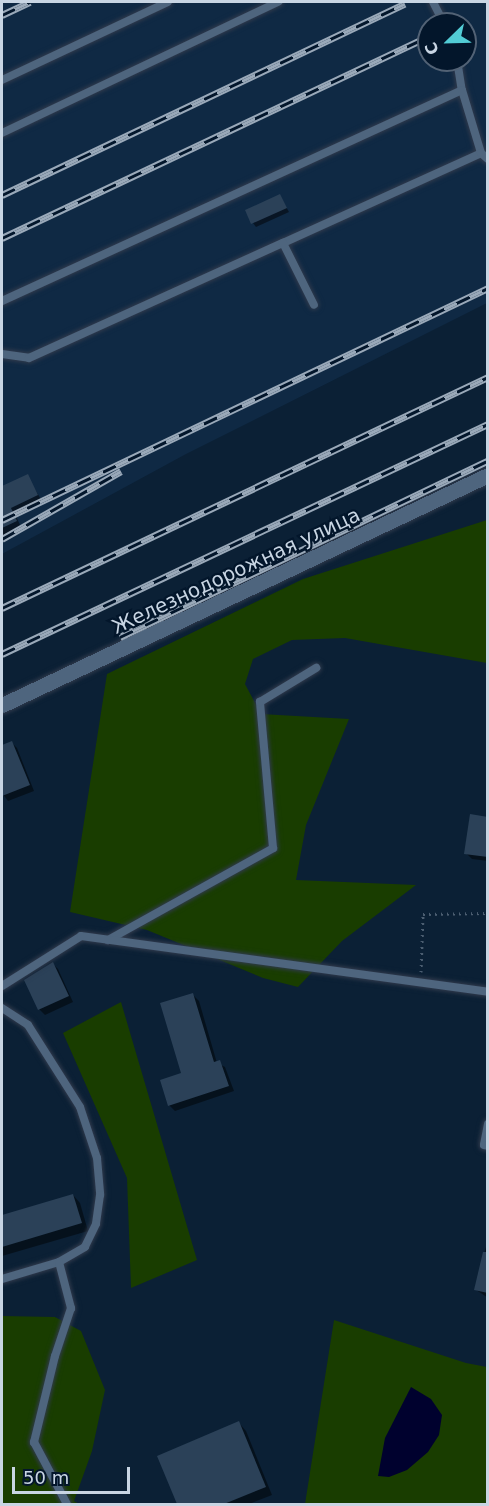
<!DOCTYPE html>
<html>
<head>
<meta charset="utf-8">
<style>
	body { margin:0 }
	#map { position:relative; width:489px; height:1506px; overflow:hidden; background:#0b2035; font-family:"DejaVu Sans",sans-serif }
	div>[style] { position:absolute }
	.built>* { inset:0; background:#0f2944 }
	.green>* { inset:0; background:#193d00 }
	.water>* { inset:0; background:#00012e }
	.shadow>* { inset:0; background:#0007 }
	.building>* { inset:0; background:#2b4158 }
	.path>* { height:3px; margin-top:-1.5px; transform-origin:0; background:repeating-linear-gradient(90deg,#4b5d70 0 1.5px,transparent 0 6px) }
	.roads { filter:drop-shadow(0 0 2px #303a4c) drop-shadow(0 0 2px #303a4c) }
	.service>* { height:8px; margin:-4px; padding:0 4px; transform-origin:4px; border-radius:4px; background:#4e657e }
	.minor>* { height:15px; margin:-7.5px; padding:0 7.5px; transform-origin:7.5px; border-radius:7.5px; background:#4e657e }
	.rail>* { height:7px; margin-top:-3.5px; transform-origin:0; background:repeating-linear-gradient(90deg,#03162b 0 14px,#9aa9b9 0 28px); box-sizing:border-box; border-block:2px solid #9aa9b9 }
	span { translate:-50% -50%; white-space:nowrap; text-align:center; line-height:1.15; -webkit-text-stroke:4.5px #03162b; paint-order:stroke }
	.street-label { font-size:20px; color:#c8d5e3 }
	.frame { position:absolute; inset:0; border:3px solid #c8d5e3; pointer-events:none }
	.north { position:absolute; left:417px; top:12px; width:60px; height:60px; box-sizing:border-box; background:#03162b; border:2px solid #526275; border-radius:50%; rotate:247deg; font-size:16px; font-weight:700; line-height:24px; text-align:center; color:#c8d5e3 }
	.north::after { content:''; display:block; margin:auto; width:21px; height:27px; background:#52ccd5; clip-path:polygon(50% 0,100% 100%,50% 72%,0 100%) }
	.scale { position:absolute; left:12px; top:1467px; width:118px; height:27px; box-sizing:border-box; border:3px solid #c8d5e3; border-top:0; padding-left:8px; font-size:18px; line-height:21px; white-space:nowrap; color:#c8d5e3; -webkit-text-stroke:4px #03162b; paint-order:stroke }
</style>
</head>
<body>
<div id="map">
	<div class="built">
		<i style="clip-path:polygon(evenodd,2px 2px,487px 2px,487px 303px,186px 454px,2px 554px,2px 2px,429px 24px,465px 24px,465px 60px,429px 60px,429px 24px)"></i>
	</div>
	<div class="green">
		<i style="clip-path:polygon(487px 520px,487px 663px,345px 638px,292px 640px,253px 659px,245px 684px,261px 714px,349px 719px,306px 825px,296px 880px,416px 885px,342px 941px,298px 987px,263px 978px,147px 930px,70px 912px,107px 674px,303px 579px)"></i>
		<i style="clip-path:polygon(121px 1002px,197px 1260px,131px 1288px,127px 1178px,63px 1033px)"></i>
		<i style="clip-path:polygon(2px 1316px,55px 1317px,81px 1331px,105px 1390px,92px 1451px,74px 1501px,79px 1504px,2px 1504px)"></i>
		<i style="clip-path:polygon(334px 1320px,466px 1363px,487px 1367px,487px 1504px,305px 1504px)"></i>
	</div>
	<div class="water">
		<i style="clip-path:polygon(411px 1387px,431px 1399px,442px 1415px,439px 1435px,428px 1452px,407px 1470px,389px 1477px,378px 1476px,385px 1438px)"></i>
	</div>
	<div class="shadow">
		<i style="clip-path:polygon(280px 196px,289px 212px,256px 227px,253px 223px)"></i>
		<i style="clip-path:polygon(27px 476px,42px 501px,15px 514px,21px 527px,2px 536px,2px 488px)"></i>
		<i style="clip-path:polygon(11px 742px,17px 748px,34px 791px,8px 801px,2px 793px,2px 769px,8px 766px,2px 746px)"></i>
		<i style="clip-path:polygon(488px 819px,488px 861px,472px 859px,466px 853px)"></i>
		<i style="clip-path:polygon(52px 963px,58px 969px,73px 1002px,45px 1015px,39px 1009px)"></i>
		<i style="clip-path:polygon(193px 995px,199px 1001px,217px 1063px,225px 1067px,234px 1091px,175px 1111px,169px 1105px,183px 1074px)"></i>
		<i style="clip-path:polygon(73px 1195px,80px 1203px,88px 1231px,2px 1256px,2px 1216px)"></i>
		<i style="clip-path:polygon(488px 1239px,488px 1298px,475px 1289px)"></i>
		<i style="clip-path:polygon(239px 1423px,246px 1431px,272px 1495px,249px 1504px,179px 1504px,159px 1456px)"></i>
	</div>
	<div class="building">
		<i style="clip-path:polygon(280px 194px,287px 208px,251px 224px,245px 210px)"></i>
		<i style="clip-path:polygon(28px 474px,38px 495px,11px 508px,17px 521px,2px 528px,2px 486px)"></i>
		<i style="clip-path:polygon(12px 741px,30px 785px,2px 796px,2px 745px)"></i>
		<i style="clip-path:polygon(470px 814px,488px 817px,488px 857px,464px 854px)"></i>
		<i style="clip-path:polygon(53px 962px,69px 996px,38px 1010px,24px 980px)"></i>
		<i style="clip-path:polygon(193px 993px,214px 1062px,220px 1060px,229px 1086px,168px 1106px,160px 1080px,181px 1073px,160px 1003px)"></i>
		<i style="clip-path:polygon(73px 1194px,82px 1223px,2px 1247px,2px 1215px)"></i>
		<i style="clip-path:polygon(483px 1252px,488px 1252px,488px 1293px,474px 1290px)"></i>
		<i style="clip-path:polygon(239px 1421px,266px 1487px,224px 1504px,177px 1504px,157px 1456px)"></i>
	</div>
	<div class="path">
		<i style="left:421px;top:972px;width:58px;rotate:-88deg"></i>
		<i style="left:423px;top:914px;width:65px;rotate:-0.9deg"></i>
	</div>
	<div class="roads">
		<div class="service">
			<i style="left:433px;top:2px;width:25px;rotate:63deg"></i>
			<i style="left:457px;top:60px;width:30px;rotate:81deg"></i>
			<i style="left:2px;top:80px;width:183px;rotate:-25.2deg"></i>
			<i style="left:2px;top:133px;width:306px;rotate:-25.4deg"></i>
			<i style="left:283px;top:243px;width:217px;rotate:-24.4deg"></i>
			<i style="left:2px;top:301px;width:506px;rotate:-24.64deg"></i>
			<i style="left:462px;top:90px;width:66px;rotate:73.2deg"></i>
			<i style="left:481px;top:153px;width:9px;rotate:41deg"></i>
			<i style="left:2px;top:354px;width:27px;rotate:8deg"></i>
			<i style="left:29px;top:358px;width:279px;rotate:-24.4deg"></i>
			<i style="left:283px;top:243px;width:69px;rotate:63.4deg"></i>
			<i style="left:108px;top:940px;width:189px;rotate:-29.1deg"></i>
			<i style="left:273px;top:848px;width:147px;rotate:-95.1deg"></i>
			<i style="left:260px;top:702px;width:66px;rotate:-31.3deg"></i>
			<i style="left:2px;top:986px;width:93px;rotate:-32.3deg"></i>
			<i style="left:81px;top:936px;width:411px;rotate:7.8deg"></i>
			<i style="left:2px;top:1008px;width:31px;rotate:33deg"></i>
			<i style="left:28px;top:1025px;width:97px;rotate:57.6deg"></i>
			<i style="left:80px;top:1107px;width:54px;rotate:71.6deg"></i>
			<i style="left:97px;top:1158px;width:37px;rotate:85deg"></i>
			<i style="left:100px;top:1195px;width:29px;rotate:98deg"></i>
			<i style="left:96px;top:1224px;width:25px;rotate:116deg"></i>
			<i style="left:85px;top:1247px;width:30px;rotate:150deg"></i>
			<i style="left:59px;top:1262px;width:59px;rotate:163.4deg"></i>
			<i style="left:488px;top:1124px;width:21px;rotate:101deg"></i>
			<i style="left:484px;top:1145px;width:4px;rotate:14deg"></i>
			<i style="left:59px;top:1262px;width:48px;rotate:75.4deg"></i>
			<i style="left:71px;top:1308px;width:51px;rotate:108.4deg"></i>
			<i style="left:55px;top:1356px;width:89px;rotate:103.7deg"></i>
			<i style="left:34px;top:1442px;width:70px;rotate:62deg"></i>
		</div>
		<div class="minor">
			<i style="left:2px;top:705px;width:538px;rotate:-25.33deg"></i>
		</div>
	</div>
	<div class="rail">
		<i style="left:2px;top:15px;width:31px;rotate:-25deg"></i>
		<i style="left:2px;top:195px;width:446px;rotate:-25.4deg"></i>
		<i style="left:2px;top:238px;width:463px;rotate:-25.3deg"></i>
		<i style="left:2px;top:520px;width:539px;rotate:-25.52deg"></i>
		<i style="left:2px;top:539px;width:137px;rotate:-29.7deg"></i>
		<i style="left:2px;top:608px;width:538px;rotate:-25.42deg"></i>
		<i style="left:120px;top:637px;width:408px;rotate:-25.6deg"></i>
		<i style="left:2px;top:654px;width:538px;rotate:-25.33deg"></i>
	</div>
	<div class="street-label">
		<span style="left:236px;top:571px;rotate:-25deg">Железнодорожная улица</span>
	</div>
	<div class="frame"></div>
	<div class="north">С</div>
	<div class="scale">50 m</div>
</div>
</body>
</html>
